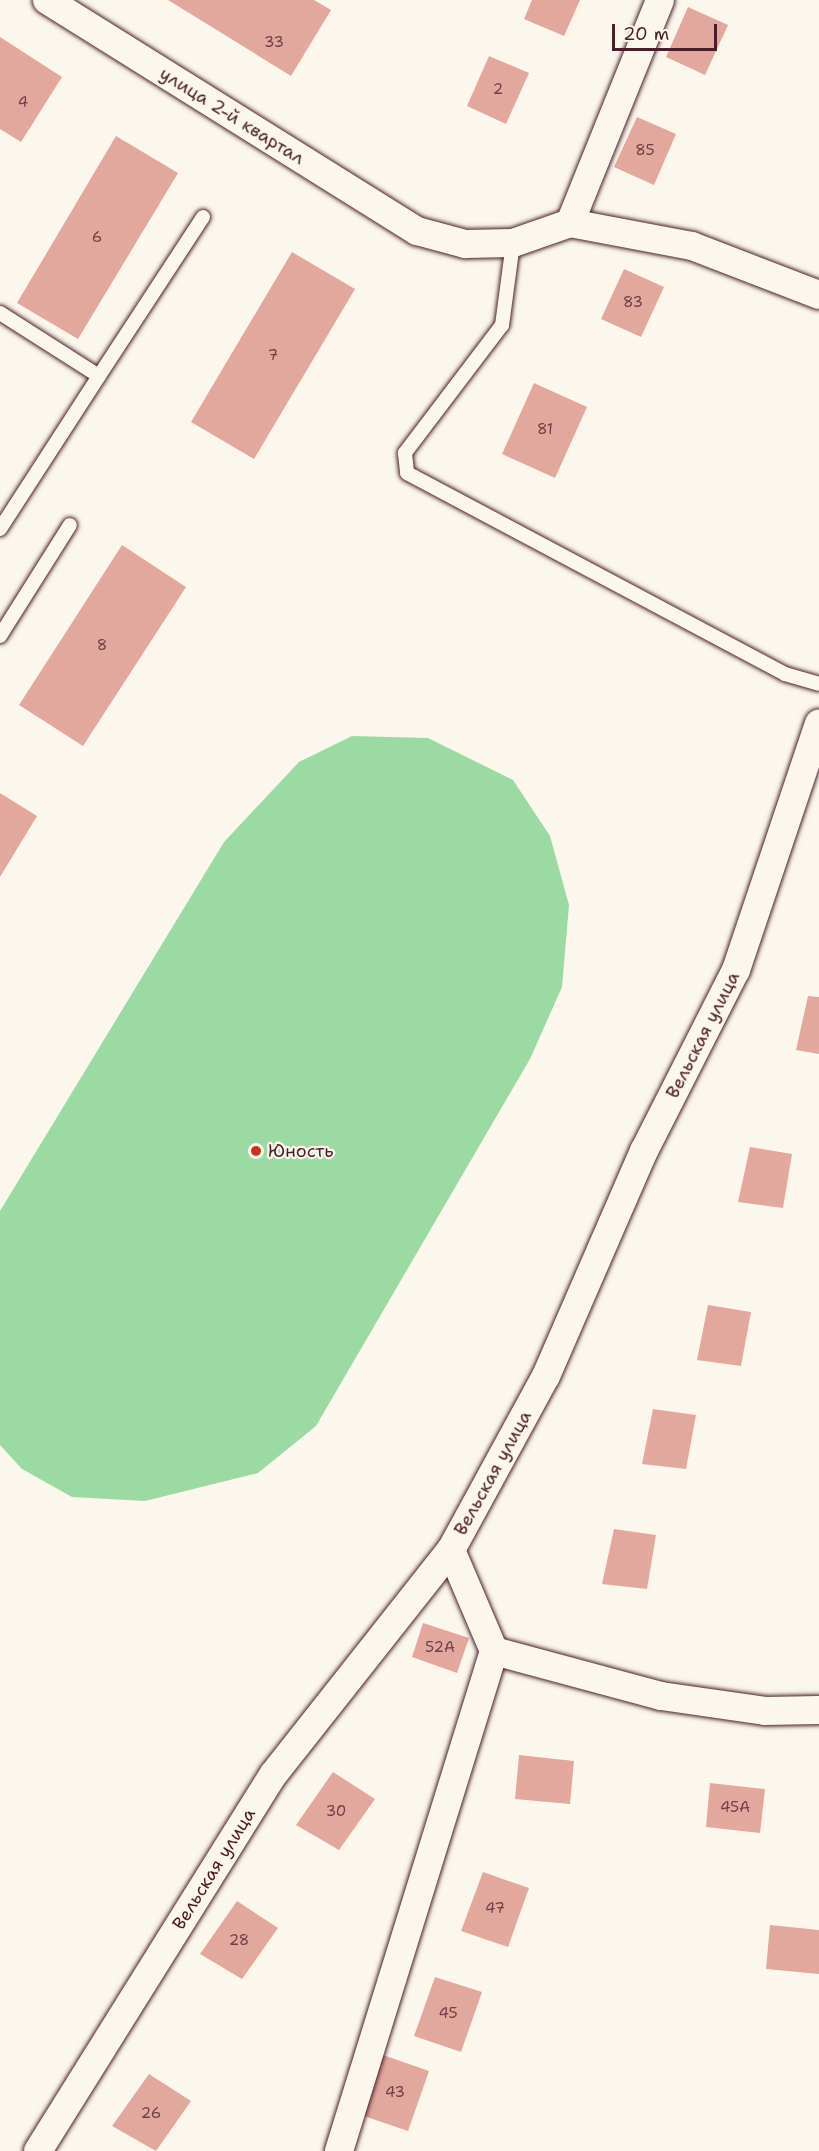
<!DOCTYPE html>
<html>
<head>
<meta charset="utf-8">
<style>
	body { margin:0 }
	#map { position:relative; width:819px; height:2151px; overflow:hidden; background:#fbf7ec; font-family:"Shantell Sans",sans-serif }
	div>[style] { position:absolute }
	.green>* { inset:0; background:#9cdaa3 }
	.building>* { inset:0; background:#e2a89e }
	.roads { filter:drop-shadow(0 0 2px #4a1f2b) drop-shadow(0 0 2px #4a1f2b) }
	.lane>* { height:14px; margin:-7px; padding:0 7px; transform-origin:7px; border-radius:7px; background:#fbf7ec }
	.street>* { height:28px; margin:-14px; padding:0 14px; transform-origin:14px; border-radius:14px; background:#fbf7ec }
	.dots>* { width:16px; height:16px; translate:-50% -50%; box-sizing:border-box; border:3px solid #fbf7ec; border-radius:50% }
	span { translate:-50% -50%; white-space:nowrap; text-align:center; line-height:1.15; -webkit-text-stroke:4.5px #fbf7ec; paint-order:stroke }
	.number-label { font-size:15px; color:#704148 }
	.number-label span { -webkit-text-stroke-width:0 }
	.street-label { font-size:18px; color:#4a1f2b }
	.poi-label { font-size:18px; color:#4a1f2b }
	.left { translate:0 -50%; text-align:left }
	.scale { position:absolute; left:612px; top:24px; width:105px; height:27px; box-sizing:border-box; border:3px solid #4a1f2b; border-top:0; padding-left:8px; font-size:18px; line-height:21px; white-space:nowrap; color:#4a1f2b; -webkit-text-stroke:4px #fbf7ec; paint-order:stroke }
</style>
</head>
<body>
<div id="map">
	<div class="green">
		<i style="clip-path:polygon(352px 736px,428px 738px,513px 780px,550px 836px,569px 905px,562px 987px,530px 1059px,316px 1426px,258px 1473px,145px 1501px,72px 1497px,22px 1469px,0 1445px,0 1211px,224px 842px,299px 762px)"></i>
	</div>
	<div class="building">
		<i style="clip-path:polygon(168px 0,314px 0,331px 10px,291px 76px)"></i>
		<i style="clip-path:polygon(532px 0,580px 0,564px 36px,524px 19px)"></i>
		<i style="clip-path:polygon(688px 7px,728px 25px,705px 75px,666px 57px)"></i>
		<i style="clip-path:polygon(0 37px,62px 77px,21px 142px,0 129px)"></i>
		<i style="clip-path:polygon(489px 56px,529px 73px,506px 124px,467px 106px)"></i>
		<i style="clip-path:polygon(637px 117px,676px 134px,654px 185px,614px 167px)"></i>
		<i style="clip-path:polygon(116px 136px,178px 173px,78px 339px,17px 303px)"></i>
		<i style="clip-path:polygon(292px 252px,355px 289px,254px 459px,191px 422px)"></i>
		<i style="clip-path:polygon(624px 269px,664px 287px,641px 337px,601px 319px)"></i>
		<i style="clip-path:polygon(534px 383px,587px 407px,555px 478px,502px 454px)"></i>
		<i style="clip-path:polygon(122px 545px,186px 587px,83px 746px,19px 705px)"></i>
		<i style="clip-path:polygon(0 793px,37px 816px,0 877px)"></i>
		<i style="clip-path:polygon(808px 996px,819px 997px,819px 1054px,796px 1050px)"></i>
		<i style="clip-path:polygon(750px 1147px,792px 1154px,783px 1208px,738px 1202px)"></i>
		<i style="clip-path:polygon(708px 1305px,751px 1312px,741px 1366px,697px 1360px)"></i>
		<i style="clip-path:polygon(653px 1409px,696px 1415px,686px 1469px,642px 1464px)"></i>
		<i style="clip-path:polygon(614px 1529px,656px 1535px,647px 1589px,602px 1584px)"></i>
		<i style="clip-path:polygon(423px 1623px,469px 1638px,457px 1673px,412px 1657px)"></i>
		<i style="clip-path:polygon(519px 1755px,574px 1761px,570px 1804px,515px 1799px)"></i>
		<i style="clip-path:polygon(333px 1772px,375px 1799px,339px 1850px,296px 1825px)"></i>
		<i style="clip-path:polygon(710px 1783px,765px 1789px,760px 1833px,706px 1827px)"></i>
		<i style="clip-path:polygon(483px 1872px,529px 1888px,508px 1947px,461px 1931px)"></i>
		<i style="clip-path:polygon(237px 1901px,278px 1928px,242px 1979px,200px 1954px)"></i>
		<i style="clip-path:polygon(770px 1925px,819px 1930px,819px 1974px,766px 1969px)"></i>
		<i style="clip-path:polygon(435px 1977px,482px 1992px,461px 2052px,414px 2036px)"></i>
		<i style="clip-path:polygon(383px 2055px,429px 2071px,408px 2131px,361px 2115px)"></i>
		<i style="clip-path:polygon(149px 2074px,191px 2101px,156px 2151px,112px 2126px)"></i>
	</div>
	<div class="roads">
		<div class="lane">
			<i style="left:513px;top:243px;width:83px;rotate:97.6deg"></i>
			<i style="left:502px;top:325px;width:161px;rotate:127.2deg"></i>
			<i style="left:405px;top:453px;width:20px;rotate:84deg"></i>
			<i style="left:407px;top:473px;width:428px;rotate:28deg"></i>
			<i style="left:785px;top:674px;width:35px;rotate:16deg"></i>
			<i style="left:0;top:313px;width:117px;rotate:32.5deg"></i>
			<i style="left:99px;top:376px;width:190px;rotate:-56.8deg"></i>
			<i style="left:0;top:529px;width:182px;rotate:-57.1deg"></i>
			<i style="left:0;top:636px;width:131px;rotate:-57.8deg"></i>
		</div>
		<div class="street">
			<i style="left:47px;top:0;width:436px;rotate:32deg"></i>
			<i style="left:417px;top:231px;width:50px;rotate:15.2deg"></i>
			<i style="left:465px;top:244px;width:48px;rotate:-1.2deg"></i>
			<i style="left:513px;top:243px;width:60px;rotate:-19.3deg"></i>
			<i style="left:570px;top:223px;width:124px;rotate:10.7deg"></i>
			<i style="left:692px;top:246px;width:136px;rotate:21.1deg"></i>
			<i style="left:570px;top:223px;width:240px;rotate:-68deg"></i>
			<i style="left:494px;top:1651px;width:173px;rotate:15.1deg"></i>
			<i style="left:661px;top:1696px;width:105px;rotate:8.2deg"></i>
			<i style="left:765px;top:1711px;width:54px;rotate:-1.1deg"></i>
			<i style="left:38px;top:2151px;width:443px;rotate:-58deg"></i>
			<i style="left:273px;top:1775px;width:287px;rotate:-51.7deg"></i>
			<i style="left:451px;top:1550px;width:198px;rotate:-61.4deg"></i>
			<i style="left:546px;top:1376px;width:245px;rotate:-66.5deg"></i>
			<i style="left:644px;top:1151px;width:203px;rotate:-63.1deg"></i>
			<i style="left:736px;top:970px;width:260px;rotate:-71.4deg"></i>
			<i style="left:339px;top:2151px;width:523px;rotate:-72.78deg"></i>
			<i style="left:494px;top:1651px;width:110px;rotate:-113.1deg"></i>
		</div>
	</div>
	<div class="dots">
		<i style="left:256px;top:1151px;background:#c8321e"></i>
	</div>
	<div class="number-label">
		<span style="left:274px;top:43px">33</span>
		<span style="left:498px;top:90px">2</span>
		<span style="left:23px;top:103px">4</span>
		<span style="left:645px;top:151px">85</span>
		<span style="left:97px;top:238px">6</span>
		<span style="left:633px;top:303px">83</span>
		<span style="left:273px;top:356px">7</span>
		<span style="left:545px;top:430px">81</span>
		<span style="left:102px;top:646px">8</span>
		<span style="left:440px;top:1648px">52А</span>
		<span style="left:735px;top:1808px">45А</span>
		<span style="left:336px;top:1812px">30</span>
		<span style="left:495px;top:1909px">47</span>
		<span style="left:239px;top:1941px">28</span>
		<span style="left:448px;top:2014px">45</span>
		<span style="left:395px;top:2093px">43</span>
		<span style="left:151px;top:2114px">26</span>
	</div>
	<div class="street-label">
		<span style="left:232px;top:116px;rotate:32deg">улица 2-й квартал</span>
		<span style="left:703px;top:1035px;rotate:-63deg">Вельская улица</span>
		<span style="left:493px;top:1473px;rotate:-61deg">Вельская улица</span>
		<span style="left:214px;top:1869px;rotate:-58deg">Вельская улица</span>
	</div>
	<div class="poi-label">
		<span class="left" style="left:268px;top:1151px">Юность</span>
	</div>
	<div class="scale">20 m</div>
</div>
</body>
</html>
